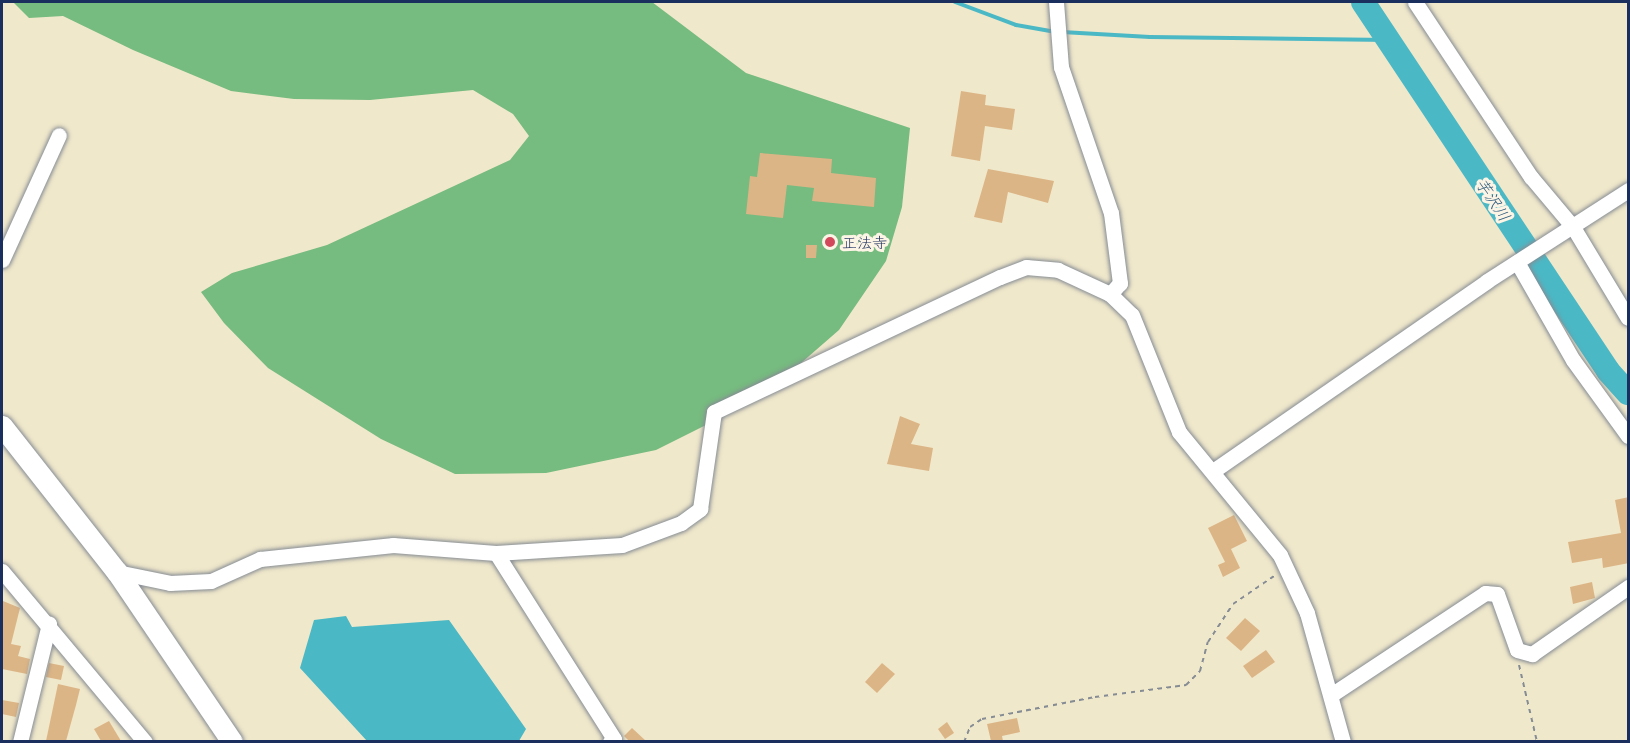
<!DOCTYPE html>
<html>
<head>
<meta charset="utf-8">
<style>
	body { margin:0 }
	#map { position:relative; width:1630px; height:743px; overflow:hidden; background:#f0e8cb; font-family:"Playpen Sans","Klee One",sans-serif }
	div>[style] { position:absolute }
	.forest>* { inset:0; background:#76bb7f }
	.water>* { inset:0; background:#4bb8c5 }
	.stream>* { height:4px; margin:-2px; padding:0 2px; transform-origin:2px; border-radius:2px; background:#4bb8c5 }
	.river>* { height:24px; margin:-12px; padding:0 12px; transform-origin:12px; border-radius:12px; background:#4bb8c5 }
	.building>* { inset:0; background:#dcb586 }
	.path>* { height:2px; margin-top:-1px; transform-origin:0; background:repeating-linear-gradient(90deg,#868c94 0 4.5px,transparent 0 9px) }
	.roads { filter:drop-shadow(0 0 2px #868c94) drop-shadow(0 0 2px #868c94) }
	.street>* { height:15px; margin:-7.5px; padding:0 7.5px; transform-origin:7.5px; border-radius:7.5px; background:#fff }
	.secondary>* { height:21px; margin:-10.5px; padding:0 10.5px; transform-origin:10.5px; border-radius:10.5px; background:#fff }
	.dots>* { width:16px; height:16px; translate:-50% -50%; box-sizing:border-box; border:3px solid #fcf5e5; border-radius:50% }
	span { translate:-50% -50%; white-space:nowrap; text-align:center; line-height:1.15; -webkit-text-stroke:6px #fcf5e5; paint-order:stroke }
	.poi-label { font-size:15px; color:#1b2f5e }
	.left { translate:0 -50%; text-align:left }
	.water-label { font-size:16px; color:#29587d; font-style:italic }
	.frame { position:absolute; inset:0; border:3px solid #1b2f5e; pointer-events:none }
</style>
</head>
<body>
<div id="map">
	<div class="forest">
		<i style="clip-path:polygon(13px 2px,652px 2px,746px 73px,910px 128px,902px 207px,886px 261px,839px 330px,762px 397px,656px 450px,546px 473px,455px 474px,381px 439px,268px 368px,224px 323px,201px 292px,232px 273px,327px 245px,510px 160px,529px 136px,513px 114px,473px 90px,370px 100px,294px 99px,231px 91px,133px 50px,63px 16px,29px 18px)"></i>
	</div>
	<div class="water">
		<i style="clip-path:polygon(346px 616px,352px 627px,449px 620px,526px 729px,519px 741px,367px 741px,300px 668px,314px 620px)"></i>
	</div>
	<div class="stream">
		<i style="left:955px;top:2px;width:65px;rotate:20.7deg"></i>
		<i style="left:1016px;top:25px;width:39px;rotate:10deg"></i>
		<i style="left:1062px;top:32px;width:88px;rotate:3.3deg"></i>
		<i style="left:1150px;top:37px;width:239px;rotate:0.7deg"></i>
	</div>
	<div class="river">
		<i style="left:1363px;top:2px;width:443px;rotate:56.4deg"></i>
		<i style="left:1608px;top:371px;width:30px;rotate:48deg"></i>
	</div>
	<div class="building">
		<i style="clip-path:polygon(961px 91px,986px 95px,985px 105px,1015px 109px,1012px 130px,985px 126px,980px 161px,951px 156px)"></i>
		<i style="clip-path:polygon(760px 153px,832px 159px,831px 173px,876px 178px,874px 207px,812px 201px,814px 188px,787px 185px,783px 218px,746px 214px,750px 176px,757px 177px)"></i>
		<i style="clip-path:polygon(988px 169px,1054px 181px,1048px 203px,1008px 192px,1002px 223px,974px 217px)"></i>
		<i style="clip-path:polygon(806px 245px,817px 245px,816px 258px,806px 258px)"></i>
		<i style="clip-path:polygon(900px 416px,920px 424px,911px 444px,933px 448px,929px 471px,887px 464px)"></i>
		<i style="clip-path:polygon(1629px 497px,1629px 563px,1603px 568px,1602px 558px,1572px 563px,1568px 542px,1621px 533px,1615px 500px)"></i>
		<i style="clip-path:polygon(1234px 515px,1247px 541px,1231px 549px,1240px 568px,1223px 577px,1218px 565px,1225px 562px,1208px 528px)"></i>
		<i style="clip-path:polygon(1592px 582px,1595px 598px,1573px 604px,1570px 587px)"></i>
		<i style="clip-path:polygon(3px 601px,20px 608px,11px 644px,21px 646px,18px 656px,30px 659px,27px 674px,2px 669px)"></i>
		<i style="clip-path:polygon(1245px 618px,1260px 631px,1241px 651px,1226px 638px)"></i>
		<i style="clip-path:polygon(1266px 650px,1275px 662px,1252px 678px,1243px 666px)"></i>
		<i style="clip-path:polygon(49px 663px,64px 666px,61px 680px,46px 677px)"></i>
		<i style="clip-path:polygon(882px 663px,895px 674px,877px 693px,865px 682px)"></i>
		<i style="clip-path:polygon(58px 684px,80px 689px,76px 705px,66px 741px,46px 741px)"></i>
		<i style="clip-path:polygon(2px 700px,19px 703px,16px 717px,2px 714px)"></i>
		<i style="clip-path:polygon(1017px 718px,1020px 732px,1002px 736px,1003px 741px,991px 741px,987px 724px)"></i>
		<i style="clip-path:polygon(109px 721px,121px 741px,101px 741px,94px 729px)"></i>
		<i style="clip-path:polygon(947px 722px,954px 733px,945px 739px,938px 729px)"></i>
		<i style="clip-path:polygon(632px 728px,646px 741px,629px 741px,624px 736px)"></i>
	</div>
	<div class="path">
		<i style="left:1519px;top:665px;width:79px;rotate:76.8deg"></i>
		<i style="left:964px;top:742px;width:16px;rotate:-68deg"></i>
		<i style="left:970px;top:727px;width:14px;rotate:-34deg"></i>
		<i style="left:982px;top:719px;width:115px;rotate:-11deg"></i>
		<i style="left:1095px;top:697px;width:92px;rotate:-7.5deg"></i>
		<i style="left:1186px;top:685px;width:20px;rotate:-45deg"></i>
		<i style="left:1200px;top:671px;width:30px;rotate:-75deg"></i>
		<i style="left:1208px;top:642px;width:45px;rotate:-56.7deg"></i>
		<i style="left:1233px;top:604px;width:50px;rotate:-34.3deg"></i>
	</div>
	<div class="roads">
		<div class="street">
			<i style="left:1056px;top:2px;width:65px;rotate:85.6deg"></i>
			<i style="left:1061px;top:67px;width:154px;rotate:71.1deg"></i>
			<i style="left:1111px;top:213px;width:71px;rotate:82.7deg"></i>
			<i style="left:1120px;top:283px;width:15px;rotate:132deg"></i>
			<i style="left:1415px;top:2px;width:210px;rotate:56.5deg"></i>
			<i style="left:1531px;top:177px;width:65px;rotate:50deg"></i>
			<i style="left:1573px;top:227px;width:106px;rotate:58.9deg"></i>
			<i style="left:2px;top:260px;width:137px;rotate:-65.5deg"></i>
			<i style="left:1517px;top:262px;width:113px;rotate:60.3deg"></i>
			<i style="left:1573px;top:360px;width:94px;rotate:54.1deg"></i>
			<i style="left:1213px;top:471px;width:333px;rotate:-34.7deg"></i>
			<i style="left:1487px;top:281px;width:168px;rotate:-32.8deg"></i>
			<i style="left:496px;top:553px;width:220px;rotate:57.6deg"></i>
			<i style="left:614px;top:739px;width:5px;rotate:143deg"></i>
			<i style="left:2px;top:571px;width:223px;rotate:50.1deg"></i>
			<i style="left:117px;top:572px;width:54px;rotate:11.7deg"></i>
			<i style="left:170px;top:583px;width:41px;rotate:-2.8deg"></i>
			<i style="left:211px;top:581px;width:54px;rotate:-24.2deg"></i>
			<i style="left:260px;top:559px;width:134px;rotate:-6deg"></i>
			<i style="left:393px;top:545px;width:103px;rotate:4.4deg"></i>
			<i style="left:496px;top:553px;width:126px;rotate:-3.6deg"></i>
			<i style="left:622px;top:545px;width:63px;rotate:-20.4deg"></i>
			<i style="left:681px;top:523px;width:24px;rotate:-36deg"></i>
			<i style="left:700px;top:509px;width:98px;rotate:-81.8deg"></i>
			<i style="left:714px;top:412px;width:316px;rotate:-25.3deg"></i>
			<i style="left:1000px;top:277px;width:28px;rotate:-21deg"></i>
			<i style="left:1026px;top:267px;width:32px;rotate:5deg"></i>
			<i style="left:1058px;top:270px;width:57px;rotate:24.8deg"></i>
			<i style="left:1110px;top:294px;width:30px;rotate:44deg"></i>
			<i style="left:1132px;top:315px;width:126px;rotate:68.1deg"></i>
			<i style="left:1179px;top:432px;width:159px;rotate:50.6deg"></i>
			<i style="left:1280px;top:555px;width:64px;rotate:65deg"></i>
			<i style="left:1307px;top:613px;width:134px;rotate:74.4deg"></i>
			<i style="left:1331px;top:695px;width:185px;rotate:-33.5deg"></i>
			<i style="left:1485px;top:593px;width:12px;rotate:5deg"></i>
			<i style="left:1497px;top:594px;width:59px;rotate:70.3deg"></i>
			<i style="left:1517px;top:650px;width:16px;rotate:15deg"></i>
			<i style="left:1532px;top:654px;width:117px;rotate:-34.9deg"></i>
			<i style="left:20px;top:742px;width:122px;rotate:-76.2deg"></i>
		</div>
		<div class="secondary">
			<i style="left:2px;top:426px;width:186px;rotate:51.8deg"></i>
			<i style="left:117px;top:572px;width:205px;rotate:55.9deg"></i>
		</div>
	</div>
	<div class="dots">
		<i style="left:830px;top:242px;background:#d1495b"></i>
	</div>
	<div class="poi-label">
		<span class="left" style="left:842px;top:242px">正法寺</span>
	</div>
	<div class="water-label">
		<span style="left:1494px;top:199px;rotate:56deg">芋沢川</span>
	</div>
	<div class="frame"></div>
</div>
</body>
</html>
